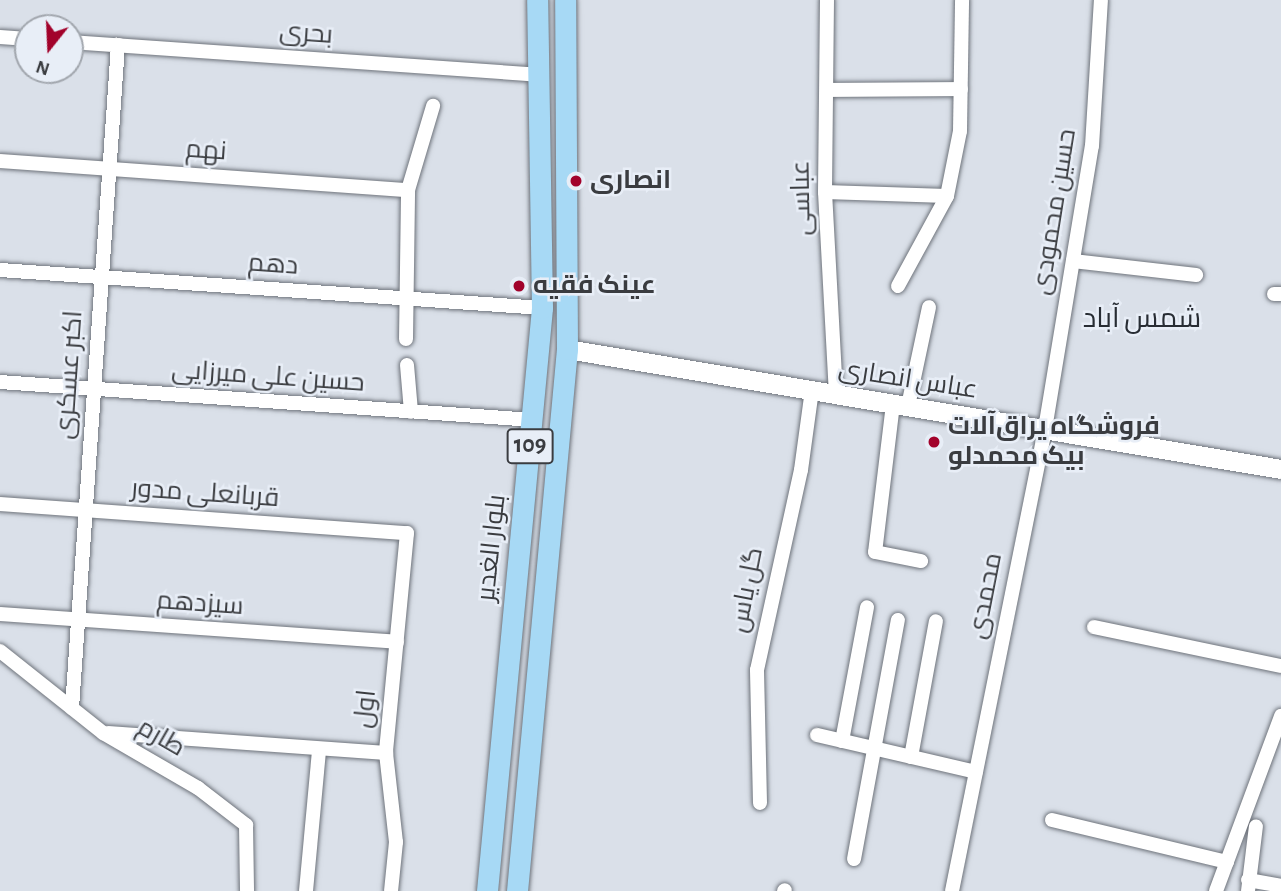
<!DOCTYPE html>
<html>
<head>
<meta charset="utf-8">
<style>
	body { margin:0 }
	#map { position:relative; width:1281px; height:891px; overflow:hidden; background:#dae0e9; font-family:"Alegreya Sans",Cairo,sans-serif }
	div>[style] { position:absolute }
	.roads { filter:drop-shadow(0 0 2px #6e737b) drop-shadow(0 0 2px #6e737b) }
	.street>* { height:14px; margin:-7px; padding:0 7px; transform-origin:7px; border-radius:7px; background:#fff }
	.secondary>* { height:19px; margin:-9.5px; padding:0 9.5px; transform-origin:9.5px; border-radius:9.5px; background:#fff }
	.primary>* { height:21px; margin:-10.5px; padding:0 10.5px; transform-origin:10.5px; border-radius:10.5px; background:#a7d9f5 }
	.dots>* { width:19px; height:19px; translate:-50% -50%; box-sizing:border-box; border:4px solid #e8eef7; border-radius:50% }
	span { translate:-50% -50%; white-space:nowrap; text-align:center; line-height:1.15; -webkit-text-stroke:5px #e8eef7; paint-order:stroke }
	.shield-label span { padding:2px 5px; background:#e8eef7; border:2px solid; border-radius:5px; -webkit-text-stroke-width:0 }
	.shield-label { font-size:24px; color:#3a3c40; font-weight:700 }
	.street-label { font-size:26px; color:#3a3c40 }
	.poi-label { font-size:26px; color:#3a3c40; font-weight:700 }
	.left { translate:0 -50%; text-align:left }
	.neighbourhood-label { font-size:28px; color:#282d34 }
	.north { position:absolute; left:14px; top:14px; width:70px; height:70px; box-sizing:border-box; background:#e8eef7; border:2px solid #a2a7ae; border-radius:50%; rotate:198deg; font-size:19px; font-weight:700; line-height:28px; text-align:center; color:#3a3c40 }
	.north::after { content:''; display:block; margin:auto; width:24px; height:32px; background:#a2022b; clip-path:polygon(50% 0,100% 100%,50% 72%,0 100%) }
</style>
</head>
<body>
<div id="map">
	<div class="roads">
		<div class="street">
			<i style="left:827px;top:0;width:192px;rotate:90.6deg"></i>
			<i style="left:825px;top:192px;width:202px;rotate:86.9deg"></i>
			<i style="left:0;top:37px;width:28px;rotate:4deg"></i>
			<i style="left:70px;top:42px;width:469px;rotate:4deg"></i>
			<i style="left:827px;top:90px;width:134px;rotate:-0.4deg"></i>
			<i style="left:0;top:161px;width:409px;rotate:4.1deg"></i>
			<i style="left:825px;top:192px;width:122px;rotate:1.9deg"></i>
			<i style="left:1073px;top:261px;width:124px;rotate:6.5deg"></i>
			<i style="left:0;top:270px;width:543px;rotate:4.01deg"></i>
			<i style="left:898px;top:286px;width:102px;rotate:-61.4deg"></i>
			<i style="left:947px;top:196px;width:66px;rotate:-78.7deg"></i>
			<i style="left:960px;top:131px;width:131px;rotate:-89.1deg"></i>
			<i style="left:1274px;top:294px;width:7px"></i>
			<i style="left:406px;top:339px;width:149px;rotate:-89.2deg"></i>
			<i style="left:408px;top:190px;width:88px;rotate:-73.4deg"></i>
			<i style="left:407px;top:365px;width:47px;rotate:85.1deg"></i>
			<i style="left:0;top:382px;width:534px;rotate:4.08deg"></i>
			<i style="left:893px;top:404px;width:149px;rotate:96.9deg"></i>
			<i style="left:875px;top:552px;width:47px;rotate:11.1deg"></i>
			<i style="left:908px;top:406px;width:101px;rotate:-78deg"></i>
			<i style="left:0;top:504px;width:408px;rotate:4.1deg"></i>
			<i style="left:407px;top:533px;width:221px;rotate:95.5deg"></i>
			<i style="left:386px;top:753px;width:90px;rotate:83.6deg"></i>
			<i style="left:396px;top:842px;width:49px;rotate:95.8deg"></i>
			<i style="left:0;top:614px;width:398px;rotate:4deg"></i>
			<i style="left:1094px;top:627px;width:191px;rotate:11.8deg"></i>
			<i style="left:0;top:651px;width:132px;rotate:38.5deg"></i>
			<i style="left:103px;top:733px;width:110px;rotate:30.1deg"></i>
			<i style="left:198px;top:788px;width:61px;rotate:37.6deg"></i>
			<i style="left:246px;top:825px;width:66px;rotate:89.1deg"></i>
			<i style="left:72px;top:708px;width:665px;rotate:-86.03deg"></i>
			<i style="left:108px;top:733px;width:279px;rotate:4.1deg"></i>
			<i style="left:817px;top:735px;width:163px;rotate:13.1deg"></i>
			<i style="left:842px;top:741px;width:136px;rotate:-79.4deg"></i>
			<i style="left:911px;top:757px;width:138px;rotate:-79.6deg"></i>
			<i style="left:760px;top:803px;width:133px;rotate:-91.3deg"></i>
			<i style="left:757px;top:670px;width:205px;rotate:-77.6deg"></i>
			<i style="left:801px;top:470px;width:81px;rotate:-82.2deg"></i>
			<i style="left:1052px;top:820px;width:180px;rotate:13.5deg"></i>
			<i style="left:854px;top:859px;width:243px;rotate:-79.6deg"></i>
			<i style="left:1248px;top:880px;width:34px;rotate:10deg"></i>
			<i style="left:306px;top:891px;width:141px;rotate:-84.7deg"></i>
			<i style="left:784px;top:891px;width:1px;rotate:-45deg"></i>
			<i style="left:952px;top:891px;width:471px;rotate:-78.6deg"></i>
			<i style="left:1045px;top:429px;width:287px;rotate:-80.6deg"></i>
			<i style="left:1092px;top:146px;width:146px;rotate:-86.5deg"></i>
			<i style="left:1216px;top:891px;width:187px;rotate:-69.6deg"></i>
			<i style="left:1248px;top:891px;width:65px;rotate:-83deg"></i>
		</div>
		<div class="secondary">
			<i style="left:567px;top:349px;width:724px;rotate:9.54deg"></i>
		</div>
		<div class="primary">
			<i style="left:487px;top:891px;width:586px;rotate:-84.61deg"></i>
			<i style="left:542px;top:308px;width:308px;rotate:-90.9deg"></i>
			<i style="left:517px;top:891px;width:544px;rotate:-84.73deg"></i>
			<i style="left:567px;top:349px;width:349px;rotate:-90.3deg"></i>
		</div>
	</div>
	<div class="dots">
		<i style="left:576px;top:181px;background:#a2022b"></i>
		<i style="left:519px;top:286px;background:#a2022b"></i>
		<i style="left:934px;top:442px;background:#a2022b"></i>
	</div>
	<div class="shield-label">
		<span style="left:530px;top:446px">109</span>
	</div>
	<div class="street-label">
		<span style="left:306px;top:34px;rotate:4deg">بحری</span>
		<span style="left:206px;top:151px;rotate:4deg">نهم</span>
		<span style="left:802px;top:198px;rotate:-91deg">عباسی</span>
		<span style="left:1055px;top:212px;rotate:-81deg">حسین محمودی</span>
		<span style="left:273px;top:265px;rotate:4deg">دهم</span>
		<span style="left:70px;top:375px;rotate:-86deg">اکبر عسکری</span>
		<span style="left:268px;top:377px;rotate:4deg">حسین علی میرزایی</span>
		<span style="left:908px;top:380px;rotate:9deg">عباس انصاری</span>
		<span style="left:205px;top:494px;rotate:4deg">قربانعلی مدور</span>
		<span style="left:492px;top:548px;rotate:-84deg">بلوار الغدیر</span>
		<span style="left:747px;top:590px;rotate:-79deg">گل یاس</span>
		<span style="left:986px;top:596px;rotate:-79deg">محمدی</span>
		<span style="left:200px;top:604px;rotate:4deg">سیزدهم</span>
		<span style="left:366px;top:709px;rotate:-84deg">اول</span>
		<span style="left:161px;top:738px;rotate:30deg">طارم</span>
	</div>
	<div class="poi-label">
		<span class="left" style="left:590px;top:181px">انصاری</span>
		<span class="left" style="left:533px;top:286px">عینک فقیه</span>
		<span class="left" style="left:948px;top:442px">فروشگاه یراق‌آلات<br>بیک محمدلو</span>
	</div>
	<div class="neighbourhood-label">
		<span style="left:1142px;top:319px">شمس آباد</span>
	</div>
	<div class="north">N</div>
</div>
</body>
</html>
